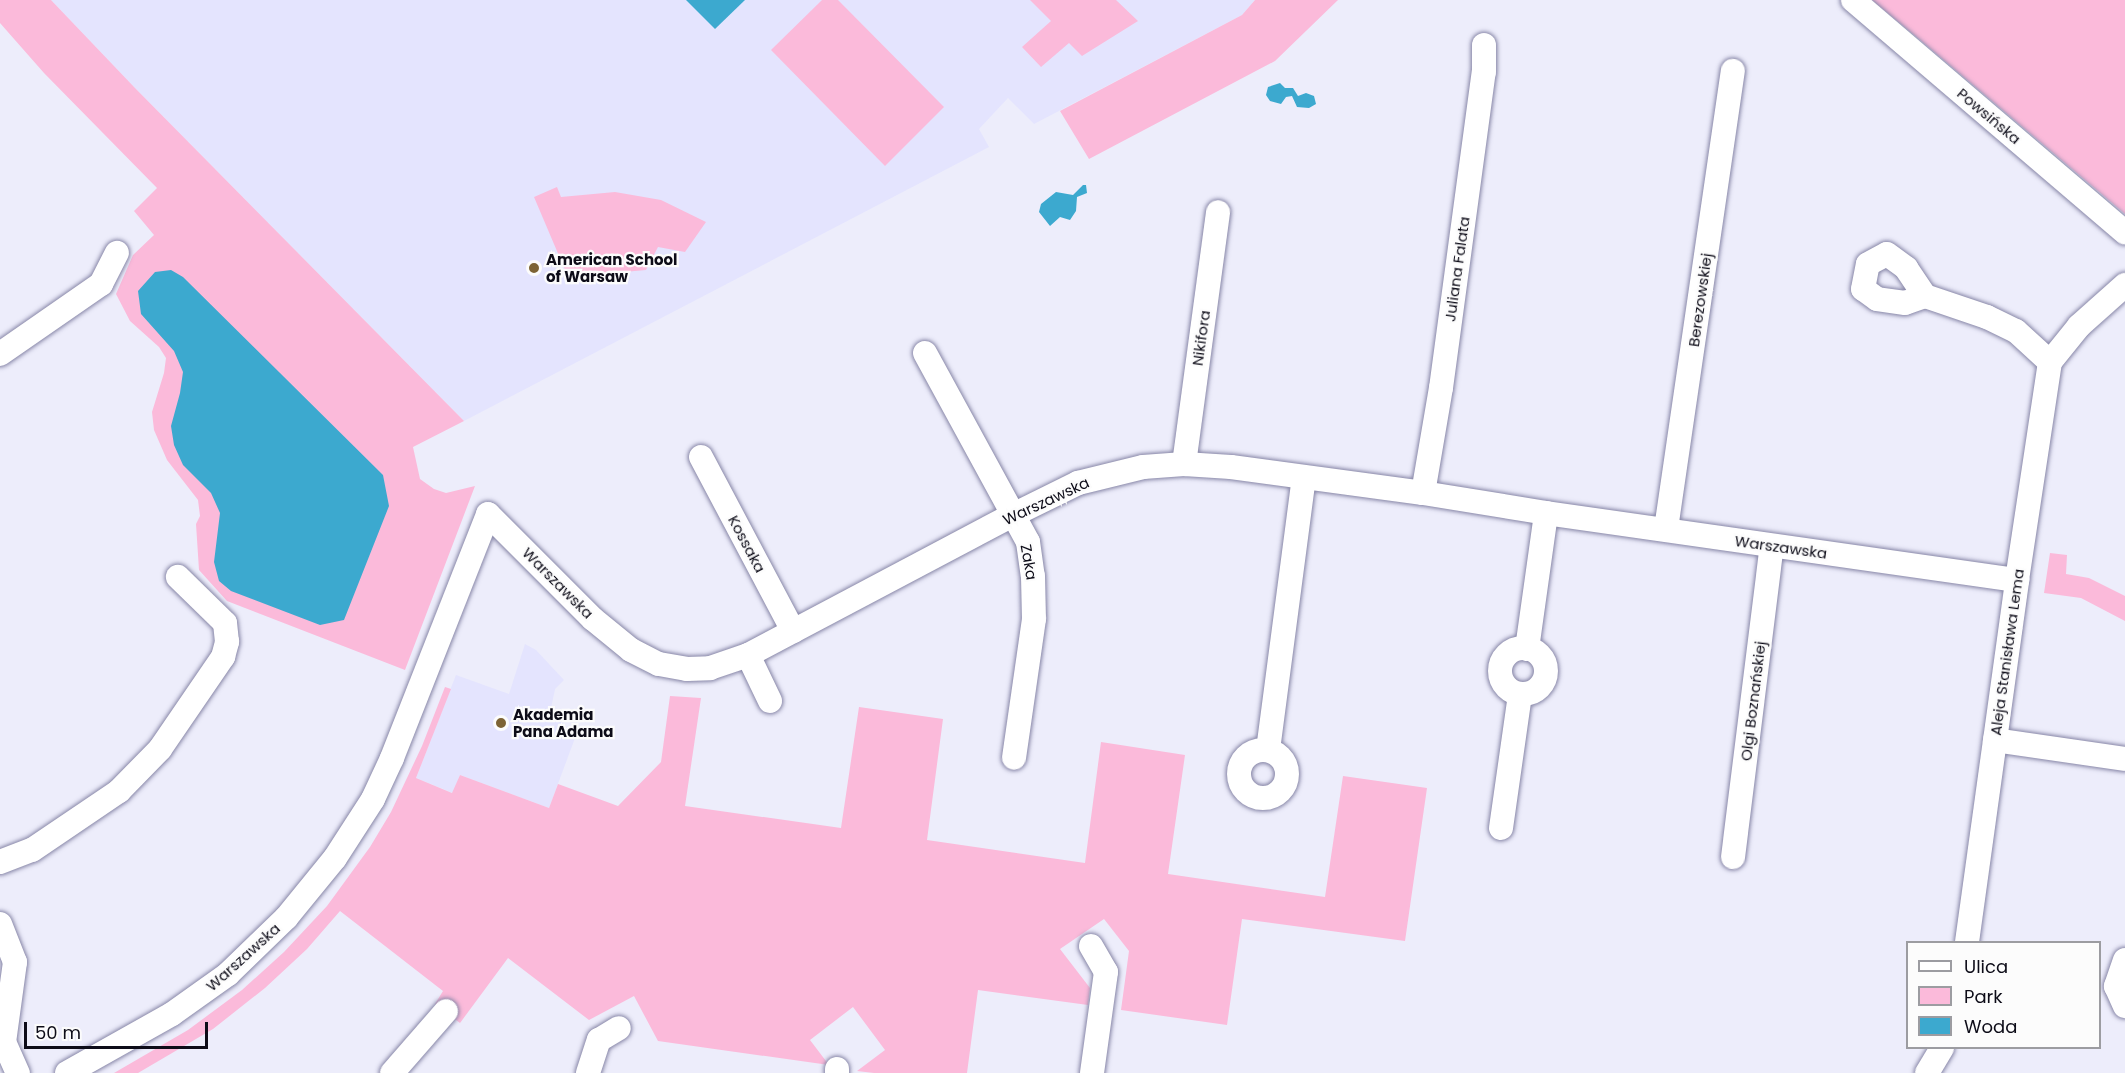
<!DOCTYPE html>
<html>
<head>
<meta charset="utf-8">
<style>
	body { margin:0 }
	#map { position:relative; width:2125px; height:1073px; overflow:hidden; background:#ededfb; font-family:Poppins,sans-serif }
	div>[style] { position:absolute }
	.built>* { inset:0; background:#e4e4fe }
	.green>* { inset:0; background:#fbbada }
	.water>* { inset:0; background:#3ca9cf }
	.roads { filter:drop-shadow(0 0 2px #8786a7) drop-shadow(0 0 2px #8786a7) }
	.street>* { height:24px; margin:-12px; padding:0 12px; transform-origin:12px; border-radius:12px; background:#fff }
	.street>.ring { margin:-12px; padding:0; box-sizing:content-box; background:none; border:24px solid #fff; border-radius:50% }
	.dots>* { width:16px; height:16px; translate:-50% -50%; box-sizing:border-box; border:3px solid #fcfcfc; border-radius:50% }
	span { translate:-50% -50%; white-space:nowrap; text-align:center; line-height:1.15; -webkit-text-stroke:4.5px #fcfcfc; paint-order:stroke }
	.street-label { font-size:15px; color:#0d0c18 }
	.poi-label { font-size:15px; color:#0d0c18; font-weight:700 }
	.left { translate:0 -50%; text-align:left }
	.legend { position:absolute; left:1906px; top:941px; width:195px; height:108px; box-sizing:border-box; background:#fcfcfc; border:2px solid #9c9ca1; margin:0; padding:8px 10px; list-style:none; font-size:18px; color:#0d0c18 }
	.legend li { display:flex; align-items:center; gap:12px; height:30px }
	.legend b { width:30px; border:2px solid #9c9ca1 }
	.scale { position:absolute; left:24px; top:1022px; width:184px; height:27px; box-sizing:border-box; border:3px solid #0d0c18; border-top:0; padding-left:8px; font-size:18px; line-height:21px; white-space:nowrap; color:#0d0c18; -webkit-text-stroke:4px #fcfcfc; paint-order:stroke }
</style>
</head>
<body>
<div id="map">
	<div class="built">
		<i style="clip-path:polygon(51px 0,1255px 0,1242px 15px,1034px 124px,1008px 98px,979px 129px,989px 147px,464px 421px,135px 88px)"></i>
		<i style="clip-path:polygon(525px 644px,536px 650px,564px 680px,555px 689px,551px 708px,575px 738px,549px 808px,460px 775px,453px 793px,416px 778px,456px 675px,509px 694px)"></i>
	</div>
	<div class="green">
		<i style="clip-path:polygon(0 0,51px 0,135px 88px,464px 421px,413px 447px,420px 479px,434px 489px,446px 493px,475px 486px,405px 670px,227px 601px,199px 570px,196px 524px,200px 516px,198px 500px,167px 460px,154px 430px,152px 412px,164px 373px,166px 358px,159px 347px,130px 321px,116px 294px,133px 255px,154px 235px,134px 211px,157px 188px,44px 73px,0 23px)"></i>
		<i style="clip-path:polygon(822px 0,838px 0,944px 107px,885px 166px,771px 50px)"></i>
		<i style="clip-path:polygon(1030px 0,1116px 0,1138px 21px,1082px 56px,1069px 43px,1041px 67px,1022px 47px,1051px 21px)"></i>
		<i style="clip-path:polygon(1255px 0,1338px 0,1275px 61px,1089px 159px,1060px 111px,1242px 15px)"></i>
		<i style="clip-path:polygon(1872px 0,2125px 0,2125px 214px,1919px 39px)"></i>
		<i style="clip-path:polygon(557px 187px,561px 197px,615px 192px,661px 200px,706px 222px,685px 252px,658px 247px,646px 270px,568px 277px,534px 197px)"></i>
		<i style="clip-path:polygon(2050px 553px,2067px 555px,2066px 574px,2089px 578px,2125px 596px,2125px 621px,2081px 598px,2044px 593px)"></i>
		<i style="clip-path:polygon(445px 687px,451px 689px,416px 778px,452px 793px,460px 775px,549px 808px,558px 784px,618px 806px,661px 762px,670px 696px,701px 698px,685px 806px,841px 828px,859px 707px,943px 719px,927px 840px,1085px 863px,1101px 742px,1185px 755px,1168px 874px,1325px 897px,1343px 776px,1427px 788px,1405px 941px,1242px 919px,1227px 1025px,1121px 1010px,1129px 951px,1104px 919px,1060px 949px,1090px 988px,1088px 1005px,978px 990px,967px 1073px,874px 1073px,857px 1071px,885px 1050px,853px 1007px,810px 1040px,829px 1065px,658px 1041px,634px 996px,589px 1020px,508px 958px,460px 1023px,435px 1004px,443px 991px,340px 911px,307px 949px,265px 988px,213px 1029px,138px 1073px,114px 1073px,188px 1030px,242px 990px,284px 952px,327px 906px,370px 847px,391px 812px,422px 746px)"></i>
	</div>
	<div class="water">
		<i style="clip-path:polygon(686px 0,745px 0,715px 29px)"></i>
		<i style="clip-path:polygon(1280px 83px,1285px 88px,1293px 88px,1298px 96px,1306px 93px,1314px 96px,1316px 104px,1309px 108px,1297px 107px,1292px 96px,1286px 97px,1281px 104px,1270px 101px,1266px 95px,1268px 87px)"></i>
		<i style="clip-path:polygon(1083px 185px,1086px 185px,1087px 193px,1077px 197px,1076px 211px,1070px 220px,1060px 217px,1050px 226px,1039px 212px,1041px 204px,1056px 192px,1073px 195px)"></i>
		<i style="clip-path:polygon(171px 270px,183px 277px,383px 475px,389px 506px,344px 620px,320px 625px,231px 591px,219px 581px,214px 562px,220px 513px,211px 493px,183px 465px,174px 445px,171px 426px,180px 393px,183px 372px,174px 351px,141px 314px,138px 291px,155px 272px)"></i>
	</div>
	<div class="roads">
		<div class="street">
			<i style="left:1853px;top:0;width:358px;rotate:40.5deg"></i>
			<i style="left:1925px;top:296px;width:21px;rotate:161deg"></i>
			<i style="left:1905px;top:303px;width:28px;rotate:-172deg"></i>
			<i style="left:1877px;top:299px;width:17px;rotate:-144deg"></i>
			<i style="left:1863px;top:289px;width:25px;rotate:-79deg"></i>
			<i style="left:1868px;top:264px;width:21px;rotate:-28deg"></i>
			<i style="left:1887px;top:254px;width:24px;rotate:36deg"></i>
			<i style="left:1906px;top:268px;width:34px;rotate:56deg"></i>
			<i style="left:1925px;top:296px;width:65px;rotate:18.7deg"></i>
			<i style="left:1987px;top:317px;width:32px;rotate:26deg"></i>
			<i style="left:2016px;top:331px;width:46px;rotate:42.4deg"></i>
			<i style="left:925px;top:353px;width:215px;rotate:61.4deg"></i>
			<i style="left:1028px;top:542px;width:34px;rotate:82deg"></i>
			<i style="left:1033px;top:576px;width:43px;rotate:88.7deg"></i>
			<i style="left:1034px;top:619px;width:140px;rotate:98.2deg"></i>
			<i style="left:0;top:354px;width:123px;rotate:-34.7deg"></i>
			<i style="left:101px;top:284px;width:35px;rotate:-63deg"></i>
			<i style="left:701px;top:457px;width:197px;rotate:62.1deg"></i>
			<i style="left:1184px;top:464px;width:254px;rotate:-82.3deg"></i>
			<i style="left:1423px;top:493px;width:107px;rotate:-80.3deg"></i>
			<i style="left:1441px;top:388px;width:319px;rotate:-82.3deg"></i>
			<i style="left:1484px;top:72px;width:27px;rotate:-90deg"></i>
			<i style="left:1666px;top:529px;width:463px;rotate:-81.7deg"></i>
			<i class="ring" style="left:1500px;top:648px;width:22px;height:22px"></i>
			<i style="left:1527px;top:649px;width:137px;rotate:-82deg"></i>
			<i style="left:748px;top:655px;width:51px;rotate:64.4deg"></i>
			<i style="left:1995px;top:740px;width:131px;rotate:8.3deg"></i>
			<i style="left:1268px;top:750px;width:274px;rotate:-82.5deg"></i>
			<i class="ring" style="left:1239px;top:750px;width:24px;height:24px"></i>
			<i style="left:1501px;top:828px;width:135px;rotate:-81.9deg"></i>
			<i style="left:1733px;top:857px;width:313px;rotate:-82.9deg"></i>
			<i style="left:0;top:862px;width:34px;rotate:-21deg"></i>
			<i style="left:32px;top:850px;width:105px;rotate:-34.1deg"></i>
			<i style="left:119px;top:791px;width:59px;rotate:-45.7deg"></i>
			<i style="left:160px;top:749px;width:112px;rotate:-55.6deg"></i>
			<i style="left:223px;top:657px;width:16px;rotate:-75deg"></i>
			<i style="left:227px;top:642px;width:19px;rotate:-96deg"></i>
			<i style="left:225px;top:623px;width:66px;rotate:-135.6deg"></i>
			<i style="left:0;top:924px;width:41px;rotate:68.5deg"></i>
			<i style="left:15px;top:962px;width:81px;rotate:97.8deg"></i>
			<i style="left:4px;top:1042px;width:34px;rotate:66deg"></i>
			<i style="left:1967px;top:942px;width:365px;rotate:-82.1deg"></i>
			<i style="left:2017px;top:580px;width:220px;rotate:-81.4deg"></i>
			<i style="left:2050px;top:362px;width:46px;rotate:-51.1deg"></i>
			<i style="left:2079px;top:326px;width:62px;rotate:-41.7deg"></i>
			<i style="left:1091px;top:946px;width:30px;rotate:60deg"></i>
			<i style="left:1106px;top:972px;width:102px;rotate:97.9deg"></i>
			<i style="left:2125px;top:960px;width:28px;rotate:109deg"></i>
			<i style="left:2116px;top:986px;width:22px;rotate:66deg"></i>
			<i style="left:67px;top:1073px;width:120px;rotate:-29.3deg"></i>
			<i style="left:172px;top:1014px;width:69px;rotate:-35.5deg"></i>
			<i style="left:228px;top:974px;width:81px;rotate:-44deg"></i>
			<i style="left:286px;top:918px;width:77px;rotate:-50.8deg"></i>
			<i style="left:335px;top:858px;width:70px;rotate:-57.2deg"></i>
			<i style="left:373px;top:799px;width:45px;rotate:-65.1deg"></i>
			<i style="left:392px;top:758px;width:262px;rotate:-68.5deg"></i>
			<i style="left:488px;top:514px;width:148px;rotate:45deg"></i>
			<i style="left:593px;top:619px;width:49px;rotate:39.2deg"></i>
			<i style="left:631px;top:650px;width:31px;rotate:27deg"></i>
			<i style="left:659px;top:664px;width:28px;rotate:10deg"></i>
			<i style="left:687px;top:669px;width:23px;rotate:-2deg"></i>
			<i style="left:710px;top:668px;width:40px;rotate:-18.9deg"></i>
			<i style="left:748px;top:655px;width:297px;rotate:-27.9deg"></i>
			<i style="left:1011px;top:516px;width:75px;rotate:-26.2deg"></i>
			<i style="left:1078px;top:483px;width:67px;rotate:-13.8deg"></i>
			<i style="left:1143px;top:467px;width:41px;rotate:-4.2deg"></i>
			<i style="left:1184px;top:464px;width:47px;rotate:3.7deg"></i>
			<i style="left:1231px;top:467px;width:194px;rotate:7.7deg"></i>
			<i style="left:1423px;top:493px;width:125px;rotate:9.2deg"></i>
			<i style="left:1546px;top:513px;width:476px;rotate:8.1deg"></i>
			<i style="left:392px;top:1073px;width:82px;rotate:-48.9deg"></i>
			<i style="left:588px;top:1073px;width:35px;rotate:-72deg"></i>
			<i style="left:599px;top:1040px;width:23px;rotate:-31deg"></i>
			<i style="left:837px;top:1073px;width:4px;rotate:-90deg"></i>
			<i style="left:1927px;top:1073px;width:29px;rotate:-59deg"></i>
		</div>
	</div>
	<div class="dots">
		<i style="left:534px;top:268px;background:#7d6335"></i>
		<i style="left:501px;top:723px;background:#7d6335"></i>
	</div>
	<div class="street-label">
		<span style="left:1989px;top:116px;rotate:40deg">Powsińska</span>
		<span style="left:1457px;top:269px;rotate:-82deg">Juliana Falata</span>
		<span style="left:1700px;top:300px;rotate:-82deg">Berezowskiej</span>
		<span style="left:1201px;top:338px;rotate:-82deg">Nikifora</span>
		<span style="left:1046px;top:501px;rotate:-25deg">Warszawska</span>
		<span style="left:747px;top:544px;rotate:62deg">Kossaka</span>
		<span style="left:1781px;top:547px;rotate:8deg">Warszawska</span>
		<span style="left:1029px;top:562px;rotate:80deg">Zaka</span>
		<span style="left:558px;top:583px;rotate:45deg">Warszawska</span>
		<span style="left:2007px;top:652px;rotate:-82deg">Aleja Stanisława Lema</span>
		<span style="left:1753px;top:701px;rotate:-83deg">Olgi Boznańskiej</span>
		<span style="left:243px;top:957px;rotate:-42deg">Warszawska</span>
	</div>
	<div class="poi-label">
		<span class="left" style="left:546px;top:268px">American School<br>of Warsaw</span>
		<span class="left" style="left:513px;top:723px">Akademia<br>Pana Adama</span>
	</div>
	<ul class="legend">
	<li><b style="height:8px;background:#fff"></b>Ulica</li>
	<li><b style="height:16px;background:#fbbada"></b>Park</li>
	<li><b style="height:16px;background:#3ca9cf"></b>Woda</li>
	</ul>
	<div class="scale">50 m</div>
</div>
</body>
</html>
